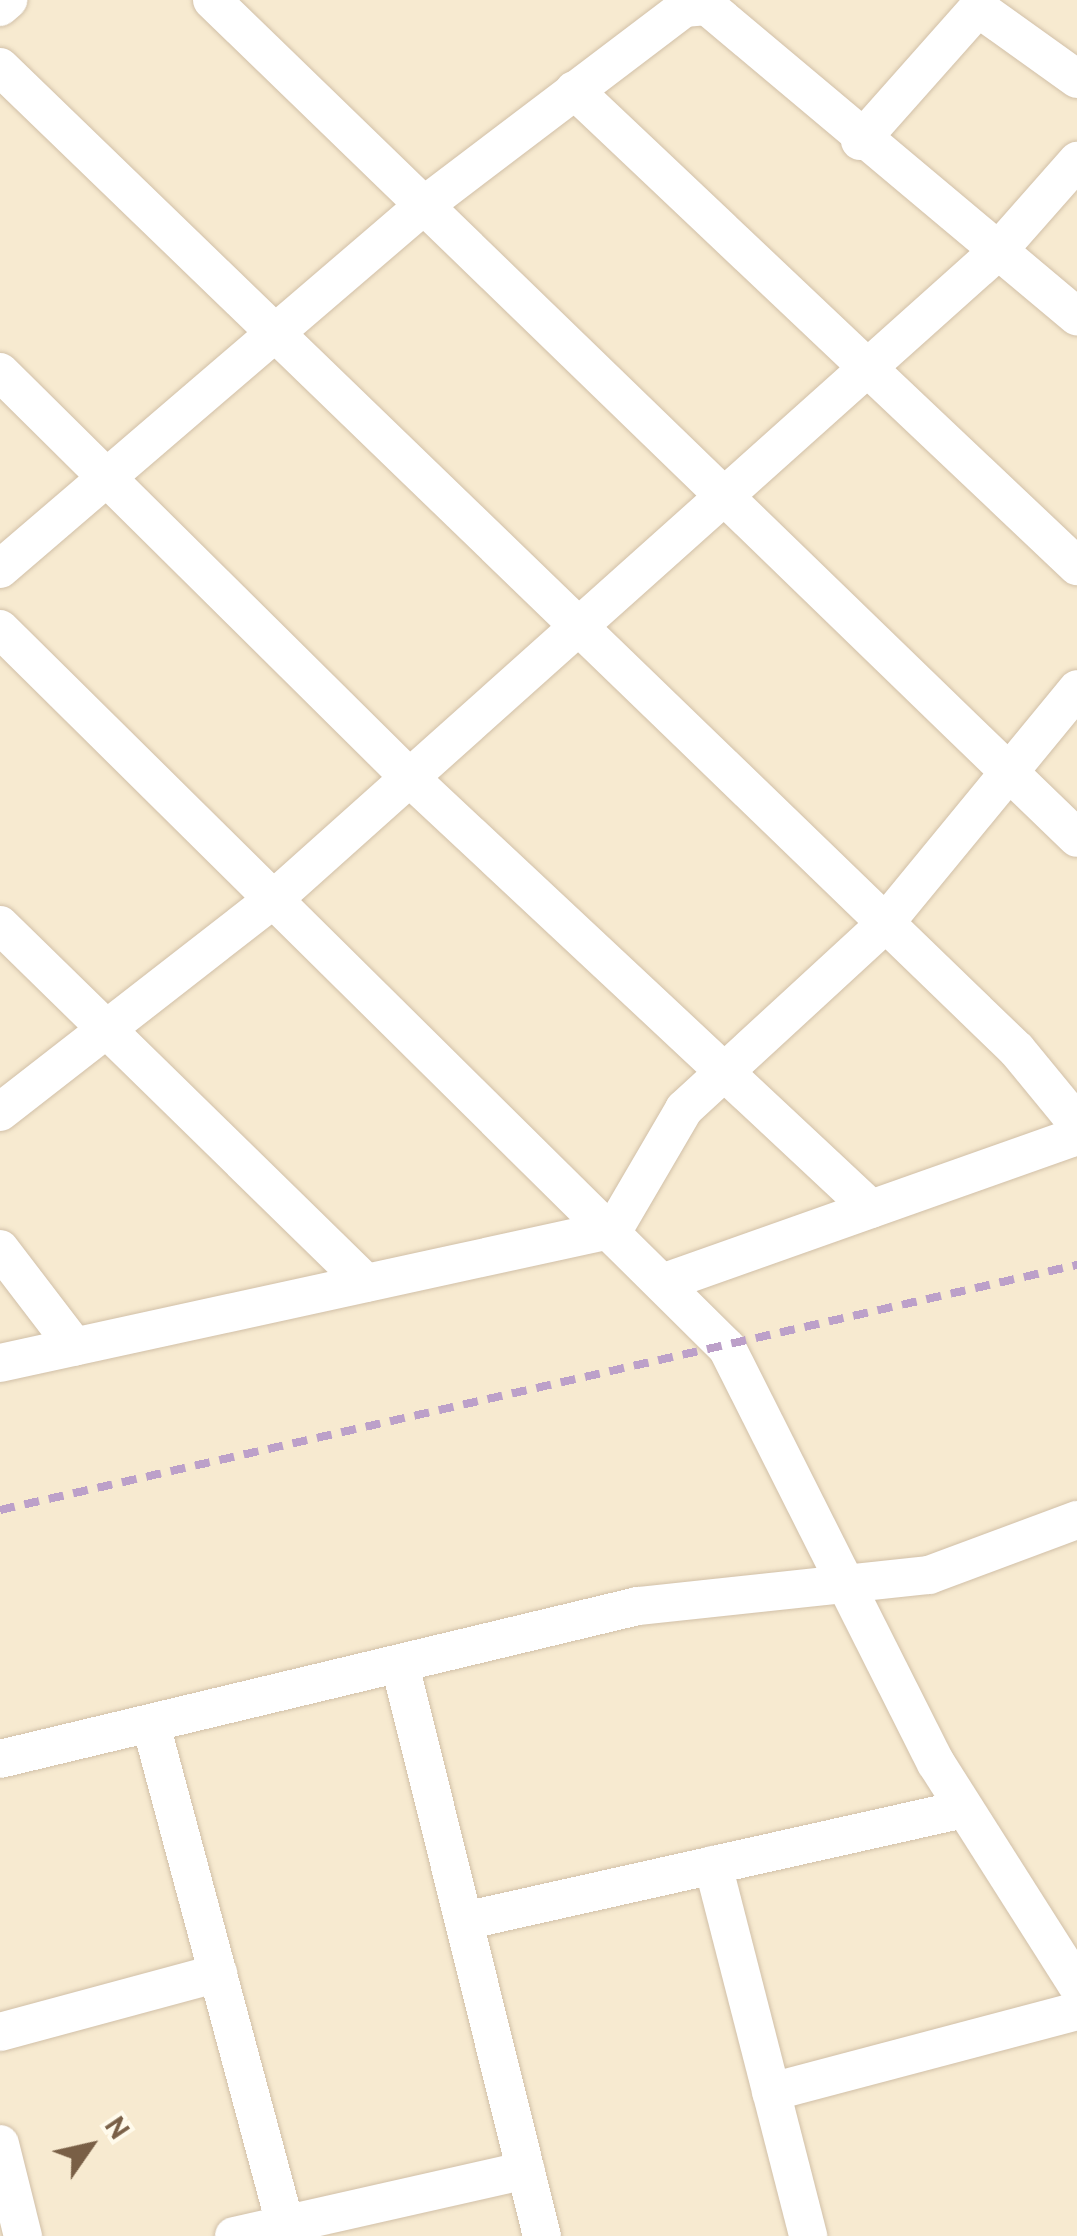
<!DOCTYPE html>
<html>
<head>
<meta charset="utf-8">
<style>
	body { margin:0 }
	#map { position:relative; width:1077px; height:2236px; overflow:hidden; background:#fff7e3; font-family:Overpass,sans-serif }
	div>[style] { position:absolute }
	.residential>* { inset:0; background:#f7ead0 }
	.roads { filter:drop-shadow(0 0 2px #d1c0a8) drop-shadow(0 0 2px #d1c0a8) }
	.minor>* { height:38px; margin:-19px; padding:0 19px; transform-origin:19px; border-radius:19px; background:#fff }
	.rail>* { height:8px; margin-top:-4px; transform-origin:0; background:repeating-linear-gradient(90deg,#bca0c9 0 15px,transparent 0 25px) }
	span { translate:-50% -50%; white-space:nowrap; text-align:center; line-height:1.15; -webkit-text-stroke:9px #fffaeb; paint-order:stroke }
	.north { position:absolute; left:40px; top:2096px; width:100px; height:100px; -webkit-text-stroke:8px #fffaeb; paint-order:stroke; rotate:56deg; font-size:28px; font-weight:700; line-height:40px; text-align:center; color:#795f46 }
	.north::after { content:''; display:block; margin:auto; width:35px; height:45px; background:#795f46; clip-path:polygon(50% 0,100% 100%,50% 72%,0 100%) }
</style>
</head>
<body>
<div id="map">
	<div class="residential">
		<i style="clip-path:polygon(0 0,1077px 0,1077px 2236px,0 2236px)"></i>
	</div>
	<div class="roads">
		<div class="minor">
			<i style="left:212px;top:0;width:1204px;rotate:44.09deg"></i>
			<i style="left:0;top:7px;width:11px;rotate:-41deg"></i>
			<i style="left:0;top:67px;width:1414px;rotate:44.03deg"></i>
			<i style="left:1017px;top:1050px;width:94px;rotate:50.6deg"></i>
			<i style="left:574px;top:90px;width:693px;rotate:43.42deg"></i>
			<i style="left:860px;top:141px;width:178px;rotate:-48.4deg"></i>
			<i style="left:978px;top:8px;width:122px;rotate:35.6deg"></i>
			<i style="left:0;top:372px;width:577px;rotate:44.72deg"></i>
			<i style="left:410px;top:778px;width:631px;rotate:43.07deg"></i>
			<i style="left:0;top:569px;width:556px;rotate:-40.62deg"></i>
			<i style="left:422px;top:207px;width:329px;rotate:-37.2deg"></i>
			<i style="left:684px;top:8px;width:23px;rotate:-5deg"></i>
			<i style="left:707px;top:6px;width:483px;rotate:40deg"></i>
			<i style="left:0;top:629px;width:1022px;rotate:44.68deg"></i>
			<i style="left:727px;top:1348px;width:465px;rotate:63.3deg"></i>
			<i style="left:936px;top:1763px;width:263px;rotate:57.6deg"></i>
			<i style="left:0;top:925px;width:512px;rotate:44.37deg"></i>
			<i style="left:0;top:1112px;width:348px;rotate:-37.9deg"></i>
			<i style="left:275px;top:898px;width:967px;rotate:-41.82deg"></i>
			<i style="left:996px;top:253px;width:123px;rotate:-48.6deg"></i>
			<i style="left:614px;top:1229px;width:139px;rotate:-59.7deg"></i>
			<i style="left:684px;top:1109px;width:268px;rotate:-42.6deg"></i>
			<i style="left:881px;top:928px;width:309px;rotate:-50.6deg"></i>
			<i style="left:0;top:1249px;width:123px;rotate:52.6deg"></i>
			<i style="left:665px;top:1282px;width:431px;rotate:-19.5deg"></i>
			<i style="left:1071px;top:1138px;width:13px;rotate:-63deg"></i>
			<i style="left:0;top:1363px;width:628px;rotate:-12.31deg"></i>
			<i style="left:401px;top:1669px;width:584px;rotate:76.04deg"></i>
			<i style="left:151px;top:1725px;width:517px;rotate:74.97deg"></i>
			<i style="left:0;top:1759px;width:656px;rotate:-13.49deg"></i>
			<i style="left:638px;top:1606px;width:293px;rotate:-6.1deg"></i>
			<i style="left:929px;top:1575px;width:158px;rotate:-20.4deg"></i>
			<i style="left:713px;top:1865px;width:383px;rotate:75.6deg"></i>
			<i style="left:464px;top:1921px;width:512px;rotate:-12.63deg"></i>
			<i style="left:0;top:2032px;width:226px;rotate:-15.1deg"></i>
			<i style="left:771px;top:2092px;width:317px;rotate:-14.8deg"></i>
			<i style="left:0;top:2144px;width:95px;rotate:76deg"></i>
			<i style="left:234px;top:2236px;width:299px;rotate:-12.7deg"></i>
		</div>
	</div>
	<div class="rail">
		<i style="left:0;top:1510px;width:1105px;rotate:-12.82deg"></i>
	</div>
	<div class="north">N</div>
</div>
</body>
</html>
